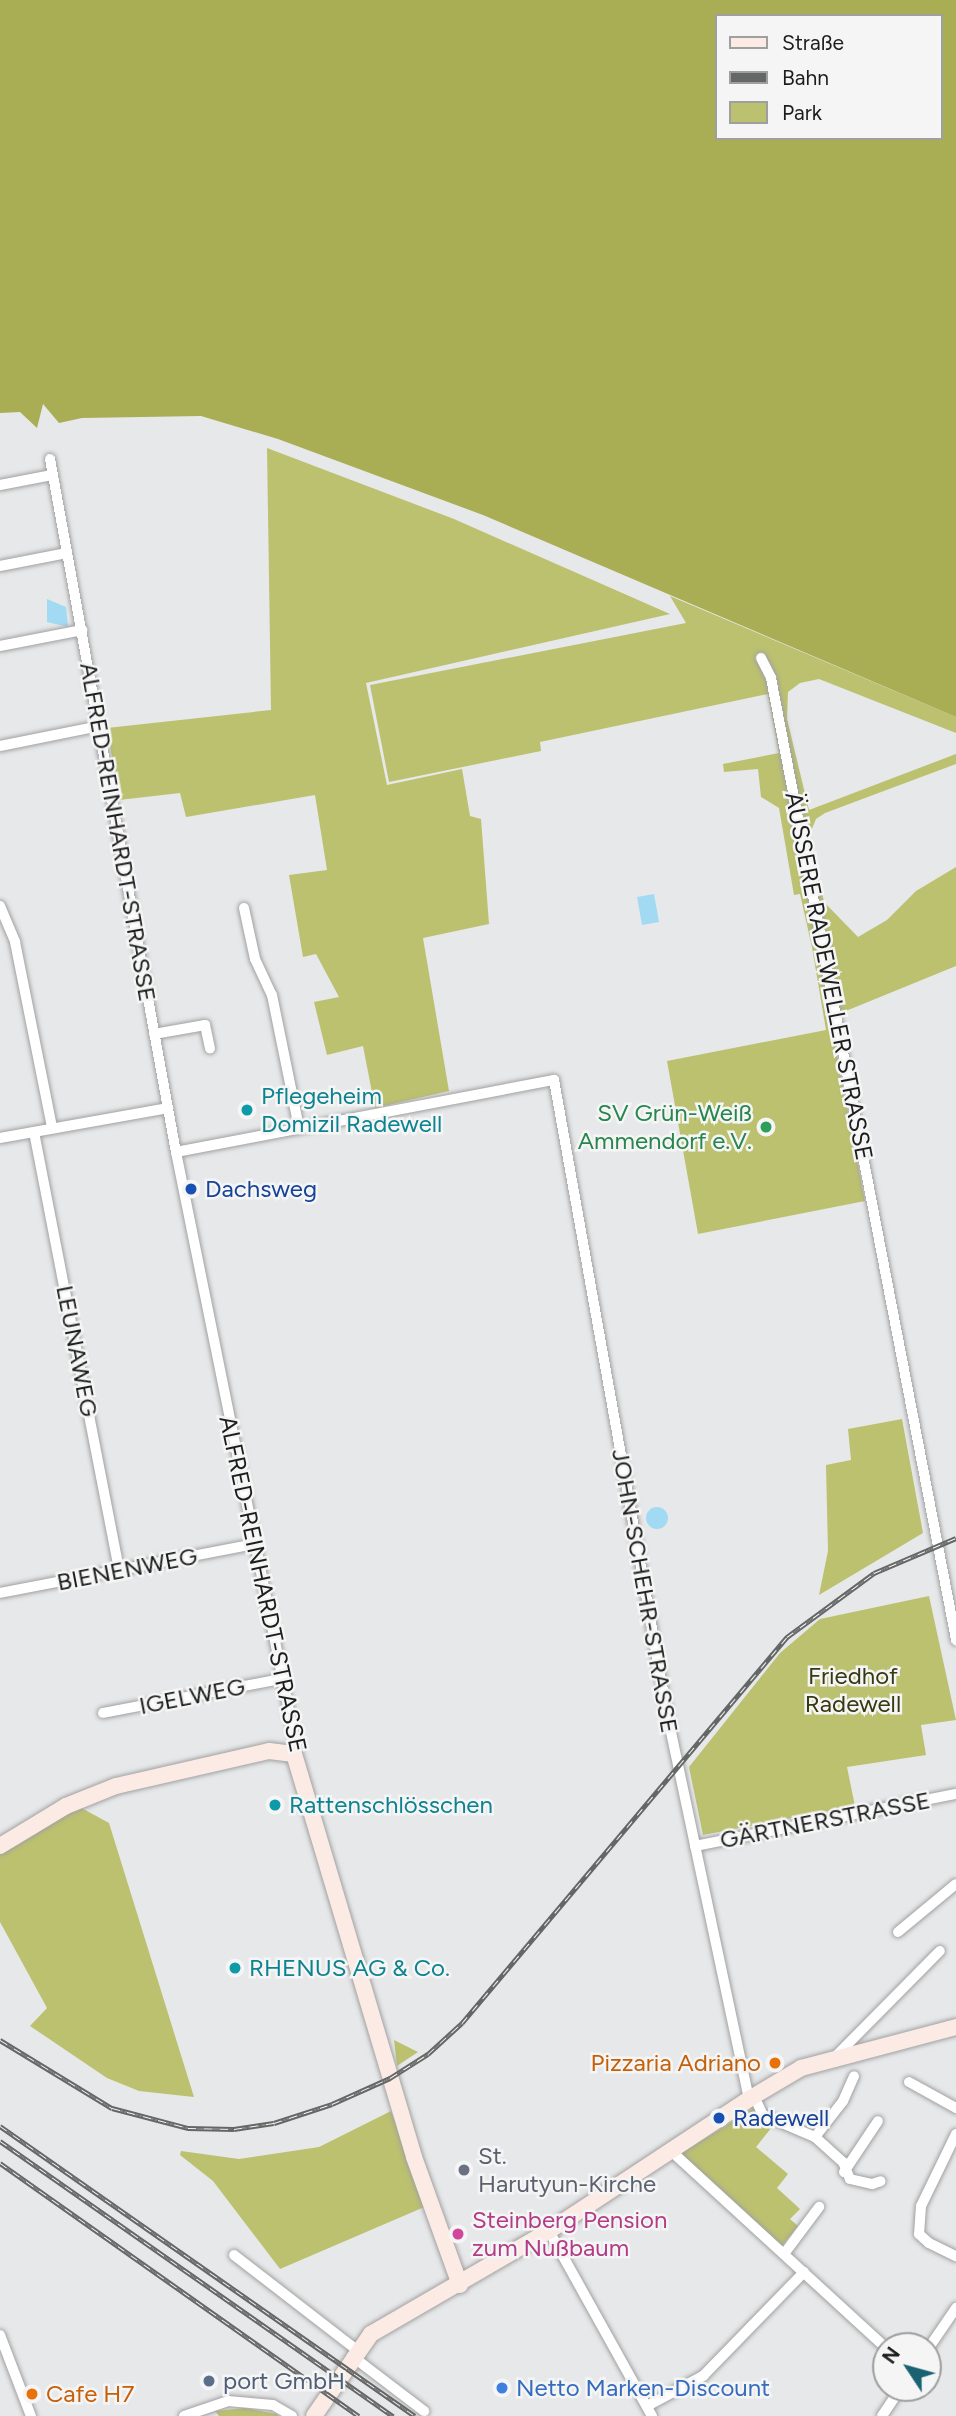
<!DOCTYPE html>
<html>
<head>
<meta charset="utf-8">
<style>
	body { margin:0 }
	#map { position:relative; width:956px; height:2416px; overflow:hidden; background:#e7e8e9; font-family:Figtree,sans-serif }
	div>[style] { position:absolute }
	.green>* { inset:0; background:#bcc16f }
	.forest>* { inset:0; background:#a9ad54 }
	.water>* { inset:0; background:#a2daf4 }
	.round { border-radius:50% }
	.roads { filter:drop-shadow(0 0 2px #a1a1a2) drop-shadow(0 0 2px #a1a1a2) }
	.street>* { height:10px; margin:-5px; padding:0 5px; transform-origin:5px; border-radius:5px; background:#fff }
	.secondary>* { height:16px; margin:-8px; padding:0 8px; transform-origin:8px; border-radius:8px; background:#fbebe4 }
	.rail>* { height:5px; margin-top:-2.5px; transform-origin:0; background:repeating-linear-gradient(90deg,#f5f5f6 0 8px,#656666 0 16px); box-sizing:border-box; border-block:2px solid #656666 }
	.dots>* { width:19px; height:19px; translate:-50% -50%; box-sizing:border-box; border:4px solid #f5f5f6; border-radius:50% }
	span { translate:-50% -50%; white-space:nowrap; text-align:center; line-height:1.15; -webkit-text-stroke:5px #f5f5f6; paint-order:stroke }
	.street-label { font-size:24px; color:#1c1d1d }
	.culture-label { font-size:24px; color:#0d838f }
	.left { translate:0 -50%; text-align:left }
	.leisure-label { font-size:24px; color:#27864d }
	.right { translate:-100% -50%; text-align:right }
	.transit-label { font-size:24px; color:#164399 }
	.park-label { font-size:24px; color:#373912 }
	.food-label { font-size:24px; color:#c56008 }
	.worship-label { font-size:24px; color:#5b616d }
	.hotel-label { font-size:24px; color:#b23c85 }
	.service-label { font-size:24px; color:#4e5e75 }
	.shop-label { font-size:24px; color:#366cbe }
	.legend { position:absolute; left:715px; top:14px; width:228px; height:126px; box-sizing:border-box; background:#f5f5f6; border:2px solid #9e9f9f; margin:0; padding:9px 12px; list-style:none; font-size:21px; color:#1c1d1d }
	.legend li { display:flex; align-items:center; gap:14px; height:35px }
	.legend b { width:35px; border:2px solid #9e9f9f }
	.north { position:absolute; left:872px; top:2332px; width:70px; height:70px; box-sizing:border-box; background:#f5f5f6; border:2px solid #9e9f9f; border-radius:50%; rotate:306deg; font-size:19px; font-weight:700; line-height:28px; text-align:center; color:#1c1d1d }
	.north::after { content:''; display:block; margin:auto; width:24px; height:32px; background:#1a6271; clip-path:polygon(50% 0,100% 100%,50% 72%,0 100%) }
</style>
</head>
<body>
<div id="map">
	<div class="green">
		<i style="clip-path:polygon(267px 448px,454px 519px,670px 614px,366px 683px,387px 785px,462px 769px,470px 816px,481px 819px,489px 924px,423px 938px,449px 1091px,375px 1108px,363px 1046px,327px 1055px,314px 1002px,339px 997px,316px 954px,303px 957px,289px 875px,327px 870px,315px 795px,186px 817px,180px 793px,119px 800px,107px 728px,271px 710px)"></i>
		<i style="clip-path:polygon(670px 596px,956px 717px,956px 733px,819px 679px,800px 683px,788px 692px,787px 719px,809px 810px,956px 754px,956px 764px,825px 813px,816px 819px,809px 836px,824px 902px,858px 937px,887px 920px,916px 891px,956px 867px,956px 966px,836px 1015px,838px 1028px,832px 1030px,865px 1201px,698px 1234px,667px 1061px,826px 1030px,812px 947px,800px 894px,794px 895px,779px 808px,761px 797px,758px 769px,724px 772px,723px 764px,779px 753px,768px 694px,540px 742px,541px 751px,389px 782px,370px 685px,686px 623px)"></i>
		<i style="clip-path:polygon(902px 1419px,923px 1533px,819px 1595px,828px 1551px,826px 1465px,851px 1460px,848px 1429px)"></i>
		<i style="clip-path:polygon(929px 1596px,956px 1720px,921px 1725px,926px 1755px,847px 1767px,855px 1806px,703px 1835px,689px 1767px,780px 1653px,820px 1619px)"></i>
		<i style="clip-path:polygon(76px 1805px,109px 1823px,194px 2097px,139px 2091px,107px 2078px,30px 2026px,47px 2008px,0 1922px,0 1850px)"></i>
		<i style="clip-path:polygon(394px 2040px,418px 2052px,397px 2066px)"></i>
		<i style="clip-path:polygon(754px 2108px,772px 2127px,756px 2147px,788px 2174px,777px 2188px,800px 2209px,790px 2219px,798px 2226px,781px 2247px,680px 2154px)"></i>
		<i style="clip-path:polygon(391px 2111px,429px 2205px,280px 2269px,213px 2181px,180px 2155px,181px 2151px,239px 2159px,319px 2147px)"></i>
		<i style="clip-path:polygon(245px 2408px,277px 2414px,278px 2416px,219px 2416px,215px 2411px)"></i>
	</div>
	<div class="forest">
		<i style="clip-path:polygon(evenodd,0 0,956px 0,956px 717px,483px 515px,278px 439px,201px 416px,82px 418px,59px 423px,43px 404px,37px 428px,20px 412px,0 413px,0 0,716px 16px,940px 16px,940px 138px,716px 138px,716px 16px)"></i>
	</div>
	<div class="water">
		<i style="clip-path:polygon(47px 599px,66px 607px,68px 627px,47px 622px)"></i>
		<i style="clip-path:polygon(654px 894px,659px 922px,642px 925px,637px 897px)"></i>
		<i class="round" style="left:646px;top:1507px;width:22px;height:22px"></i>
	</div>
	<div class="roads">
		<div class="street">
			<i style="left:50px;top:459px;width:704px;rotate:79.7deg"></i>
			<i style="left:176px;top:1152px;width:600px;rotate:78.56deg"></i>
			<i style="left:295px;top:1740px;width:13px;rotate:99deg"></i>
			<i style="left:0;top:485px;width:53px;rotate:-10.9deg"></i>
			<i style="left:0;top:566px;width:68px;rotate:-11deg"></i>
			<i style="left:0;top:646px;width:84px;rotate:-11deg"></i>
			<i style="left:761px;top:658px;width:22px;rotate:63deg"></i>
			<i style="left:771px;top:678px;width:980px;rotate:79.11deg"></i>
			<i style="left:0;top:746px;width:101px;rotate:-11.4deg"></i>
			<i style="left:0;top:906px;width:39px;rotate:67deg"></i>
			<i style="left:15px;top:942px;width:190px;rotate:78.7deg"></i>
			<i style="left:244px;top:908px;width:52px;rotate:77.8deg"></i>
			<i style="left:255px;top:959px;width:40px;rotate:65deg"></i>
			<i style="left:272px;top:995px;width:136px;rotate:78.5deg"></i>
			<i style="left:154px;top:1034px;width:52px;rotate:-10deg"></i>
			<i style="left:205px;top:1025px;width:24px;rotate:78deg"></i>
			<i style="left:34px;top:1132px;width:446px;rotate:79deg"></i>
			<i style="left:0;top:1138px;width:171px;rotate:-10.1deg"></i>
			<i style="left:176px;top:1152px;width:385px;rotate:-10.8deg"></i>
			<i style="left:554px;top:1080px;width:648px;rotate:79.87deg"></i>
			<i style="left:668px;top:1718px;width:390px;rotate:78deg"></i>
			<i style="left:0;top:1593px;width:259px;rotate:-10.9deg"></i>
			<i style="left:103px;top:1713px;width:182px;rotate:-10.8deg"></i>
			<i style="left:695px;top:1846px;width:266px;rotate:-11.3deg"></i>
			<i style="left:898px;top:1932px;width:75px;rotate:-39.6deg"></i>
			<i style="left:835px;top:2057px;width:149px;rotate:-45.3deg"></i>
			<i style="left:909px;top:2082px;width:54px;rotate:29deg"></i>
			<i style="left:754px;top:2096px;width:21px;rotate:65deg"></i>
			<i style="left:763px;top:2115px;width:56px;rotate:22.9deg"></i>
			<i style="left:815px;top:2137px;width:38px;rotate:42deg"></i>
			<i style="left:843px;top:2162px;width:18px;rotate:68deg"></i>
			<i style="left:850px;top:2179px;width:23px;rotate:13deg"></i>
			<i style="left:872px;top:2184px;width:9px;rotate:-18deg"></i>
			<i style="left:956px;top:2134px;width:80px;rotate:115.9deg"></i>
			<i style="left:921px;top:2206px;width:28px;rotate:94deg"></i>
			<i style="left:919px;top:2234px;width:13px;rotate:42deg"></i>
			<i style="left:929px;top:2243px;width:30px;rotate:26deg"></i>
			<i style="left:815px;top:2137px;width:46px;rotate:-52.1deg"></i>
			<i style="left:843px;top:2101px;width:27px;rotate:-66deg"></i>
			<i style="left:670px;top:2150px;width:293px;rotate:42.5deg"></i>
			<i style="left:844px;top:2172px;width:61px;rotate:-56.3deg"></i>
			<i style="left:549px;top:2231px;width:212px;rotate:60.9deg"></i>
			<i style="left:784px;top:2254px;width:59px;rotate:-53.3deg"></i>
			<i style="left:234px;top:2255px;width:155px;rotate:37.7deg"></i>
			<i style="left:0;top:2335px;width:87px;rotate:69.1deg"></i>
			<i style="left:928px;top:2349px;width:50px;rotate:-55.7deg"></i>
			<i style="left:352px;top:2356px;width:91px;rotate:37.4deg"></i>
			<i style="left:647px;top:2406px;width:64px;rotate:-28.2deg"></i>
			<i style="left:703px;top:2376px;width:145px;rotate:-45.8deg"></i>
			<i style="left:184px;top:2416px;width:46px;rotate:-18.8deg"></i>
			<i style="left:228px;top:2401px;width:45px;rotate:5.1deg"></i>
			<i style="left:273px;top:2405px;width:22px;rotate:30deg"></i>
			<i style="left:882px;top:2416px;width:34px;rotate:-56deg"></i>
		</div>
		<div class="secondary">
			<i style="left:0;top:1846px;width:77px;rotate:-31.2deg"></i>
			<i style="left:66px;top:1806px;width:54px;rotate:-21.8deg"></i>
			<i style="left:116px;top:1786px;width:157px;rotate:-12.9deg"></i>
			<i style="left:269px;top:1751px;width:25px;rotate:7deg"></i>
			<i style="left:294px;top:1754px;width:420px;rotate:73.4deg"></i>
			<i style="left:414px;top:2157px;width:136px;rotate:70.2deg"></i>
			<i style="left:314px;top:2416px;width:100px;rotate:-55.2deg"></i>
			<i style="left:371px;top:2334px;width:206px;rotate:-30.1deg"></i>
			<i style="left:549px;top:2231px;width:240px;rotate:-33.4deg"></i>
			<i style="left:749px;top:2099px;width:61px;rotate:-30.8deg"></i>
			<i style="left:801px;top:2068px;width:160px;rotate:-14.8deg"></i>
		</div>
	</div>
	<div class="rail">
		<i style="left:0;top:2040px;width:131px;rotate:31.3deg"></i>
		<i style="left:112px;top:2108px;width:79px;rotate:14.7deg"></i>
		<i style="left:188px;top:2128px;width:46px;rotate:1.2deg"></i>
		<i style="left:234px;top:2129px;width:40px;rotate:-8.5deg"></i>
		<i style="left:274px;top:2123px;width:61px;rotate:-18.1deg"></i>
		<i style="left:332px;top:2104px;width:64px;rotate:-24.1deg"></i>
		<i style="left:390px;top:2078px;width:45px;rotate:-32.3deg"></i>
		<i style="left:428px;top:2054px;width:46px;rotate:-42.4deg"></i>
		<i style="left:462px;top:2023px;width:505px;rotate:-49.9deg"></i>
		<i style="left:787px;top:1637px;width:108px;rotate:-36.3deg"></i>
		<i style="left:874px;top:1573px;width:89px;rotate:-23.1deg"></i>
		<i style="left:0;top:2126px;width:506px;rotate:34.95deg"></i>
		<i style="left:0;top:2141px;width:480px;rotate:35deg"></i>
		<i style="left:0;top:2163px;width:439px;rotate:35.2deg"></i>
	</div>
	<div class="dots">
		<i style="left:247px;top:1110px;background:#0f9aa8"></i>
		<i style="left:766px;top:1127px;background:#2e9e5b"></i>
		<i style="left:191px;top:1189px;background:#1a4fb4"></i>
		<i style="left:275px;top:1805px;background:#0f9aa8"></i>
		<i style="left:235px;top:1968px;background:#0f9aa8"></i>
		<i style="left:775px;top:2063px;background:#e8710a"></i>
		<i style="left:719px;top:2118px;background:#1a4fb4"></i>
		<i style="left:464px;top:2170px;background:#6b7280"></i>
		<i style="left:458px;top:2234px;background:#d1479c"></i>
		<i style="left:209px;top:2381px;background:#5c6f8a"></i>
		<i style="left:502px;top:2388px;background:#3f7fe0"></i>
		<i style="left:32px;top:2394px;background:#e8710a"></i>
	</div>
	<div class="street-label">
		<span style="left:118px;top:832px;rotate:80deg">ALFRED-REINHARDT-STRASSE</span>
		<span style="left:829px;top:976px;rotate:79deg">ÄUSSERE RADEWELLER STRASSE</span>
		<span style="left:77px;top:1351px;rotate:79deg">LEUNAWEG</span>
		<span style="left:127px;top:1569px;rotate:-11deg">BIENENWEG</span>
		<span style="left:263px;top:1584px;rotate:78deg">ALFRED-REINHARDT-STRASSE</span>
		<span style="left:645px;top:1591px;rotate:80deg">JOHN-SCHEHR-STRASSE</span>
		<span style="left:192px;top:1696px;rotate:-11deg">IGELWEG</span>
		<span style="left:825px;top:1820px;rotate:-11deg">GÄRTNERSTRASSE</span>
	</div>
	<div class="culture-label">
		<span class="left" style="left:261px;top:1110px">Pflegeheim<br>Domizil Radewell</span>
		<span class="left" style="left:289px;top:1805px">Rattenschlösschen</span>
		<span class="left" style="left:249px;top:1968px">RHENUS AG &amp; Co.</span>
	</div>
	<div class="leisure-label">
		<span class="right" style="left:752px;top:1127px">SV Grün-Weiß<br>Ammendorf e.V.</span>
	</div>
	<div class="transit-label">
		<span class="left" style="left:205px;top:1189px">Dachsweg</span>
		<span class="left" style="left:733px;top:2118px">Radewell</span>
	</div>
	<div class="park-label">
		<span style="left:853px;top:1690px">Friedhof<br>Radewell</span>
	</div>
	<div class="food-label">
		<span class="right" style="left:761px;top:2063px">Pizzaria Adriano</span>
		<span class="left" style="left:46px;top:2394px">Cafe H7</span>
	</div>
	<div class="worship-label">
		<span class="left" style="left:478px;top:2170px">St.<br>Harutyun-Kirche</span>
	</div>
	<div class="hotel-label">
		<span class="left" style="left:472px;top:2234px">Steinberg Pension<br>zum Nußbaum</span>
	</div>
	<div class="service-label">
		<span class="left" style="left:223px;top:2381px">port GmbH</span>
	</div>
	<div class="shop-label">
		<span class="left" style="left:516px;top:2388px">Netto Marken-Discount</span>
	</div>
	<ul class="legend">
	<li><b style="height:9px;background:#fbebe4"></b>Straße</li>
	<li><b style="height:9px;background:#656666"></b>Bahn</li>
	<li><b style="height:19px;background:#bcc16f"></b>Park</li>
	</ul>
	<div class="north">N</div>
</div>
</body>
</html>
